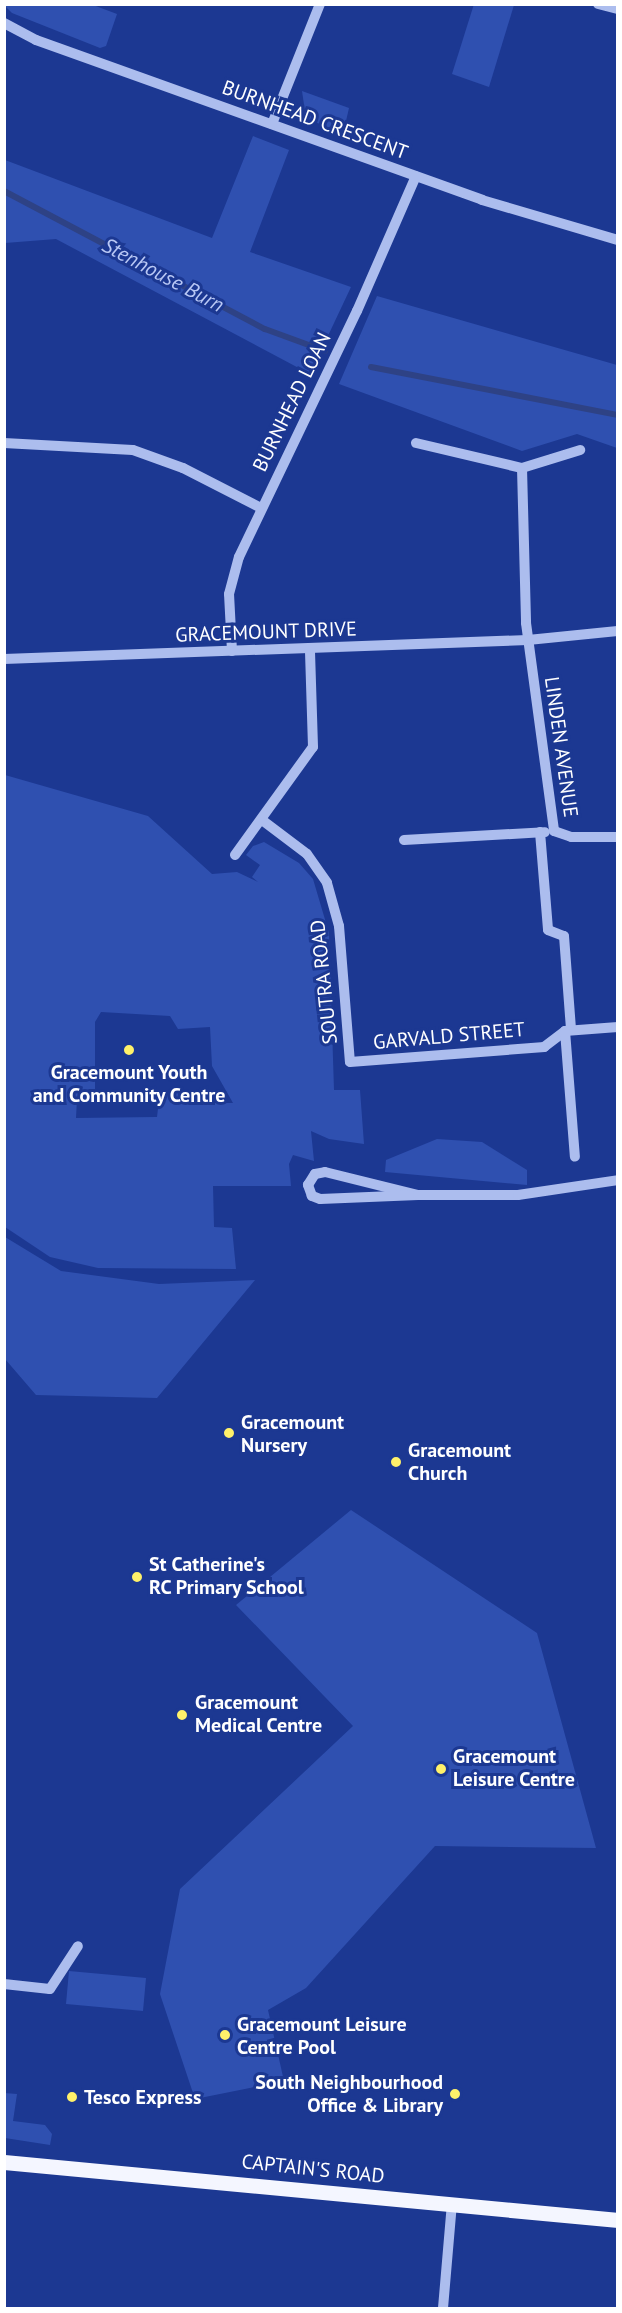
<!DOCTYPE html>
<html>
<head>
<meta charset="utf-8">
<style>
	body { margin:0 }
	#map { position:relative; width:622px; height:2313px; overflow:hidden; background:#1c3892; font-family:"PT Sans",sans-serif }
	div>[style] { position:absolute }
	.green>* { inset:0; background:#2f50b0 }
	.stream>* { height:6px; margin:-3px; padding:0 3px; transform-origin:3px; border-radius:3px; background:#2e4285 }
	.minor>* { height:10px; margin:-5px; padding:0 5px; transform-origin:5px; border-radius:5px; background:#acbdee }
	.major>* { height:15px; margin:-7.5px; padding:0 7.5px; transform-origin:7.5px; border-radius:7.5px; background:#f4f6ff }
	.dots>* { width:16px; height:16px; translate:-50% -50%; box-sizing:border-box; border:3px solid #1c3892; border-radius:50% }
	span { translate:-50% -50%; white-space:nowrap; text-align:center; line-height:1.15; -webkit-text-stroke:6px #1c3892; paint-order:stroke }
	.street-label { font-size:20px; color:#fff }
	.poi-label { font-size:20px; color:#fff; font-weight:700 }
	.left { translate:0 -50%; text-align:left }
	.right { translate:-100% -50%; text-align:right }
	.water-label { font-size:21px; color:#b9c8f5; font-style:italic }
	.frame { position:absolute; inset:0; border:6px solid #fff; pointer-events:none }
</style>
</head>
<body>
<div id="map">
	<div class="green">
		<i style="clip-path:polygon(474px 4px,514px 5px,489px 87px,452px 74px)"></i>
		<i style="clip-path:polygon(4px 5px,93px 5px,117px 14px,106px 46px,100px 48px,12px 13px)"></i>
		<i style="clip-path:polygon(302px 91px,349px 108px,343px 134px,306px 118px)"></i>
		<i style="clip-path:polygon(253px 136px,289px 150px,250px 252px,351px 287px,310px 374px,56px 239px,5px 243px,5px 160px,212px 238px)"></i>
		<i style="clip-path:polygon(377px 296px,617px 365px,617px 448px,577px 434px,522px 451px,339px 384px)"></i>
		<i style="clip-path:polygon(evenodd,5px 775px,148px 816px,212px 874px,237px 872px,258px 882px,252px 877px,260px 865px,246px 855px,253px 846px,264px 842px,299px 863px,313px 879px,329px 933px,334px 1090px,360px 1090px,364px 1144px,329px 1139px,311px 1131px,314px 1161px,293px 1155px,289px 1164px,291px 1186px,213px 1186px,214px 1227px,232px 1228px,236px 1269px,98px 1268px,50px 1257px,5px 1227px,5px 775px,101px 1012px,170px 1016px,178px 1029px,210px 1027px,212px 1066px,233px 1103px,214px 1103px,208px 1092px,174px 1090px,159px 1100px,157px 1117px,76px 1118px,77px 1099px,87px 1099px,95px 1093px,95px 1022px,101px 1012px)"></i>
		<i style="clip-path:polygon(437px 1139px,482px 1142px,527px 1170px,527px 1185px,385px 1172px,386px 1160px)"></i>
		<i style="clip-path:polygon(5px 1237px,61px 1271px,159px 1284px,255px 1280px,157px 1398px,36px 1395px,5px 1359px)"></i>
		<i style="clip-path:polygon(351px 1510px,537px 1633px,596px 1848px,435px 1846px,306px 1988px,268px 2010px,284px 2081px,195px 2099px,160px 1994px,180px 1889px,353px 1726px,236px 1605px)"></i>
		<i style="clip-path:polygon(69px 1971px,146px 1978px,143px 2011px,66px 2004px)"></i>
		<i style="clip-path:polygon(4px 2093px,17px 2094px,13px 2121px,45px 2125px,52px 2134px,50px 2145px,5px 2138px)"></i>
	</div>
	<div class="stream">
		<i style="left:4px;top:191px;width:295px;rotate:27.9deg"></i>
		<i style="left:265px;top:329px;width:64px;rotate:20.1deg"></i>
		<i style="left:371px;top:367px;width:252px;rotate:11deg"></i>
	</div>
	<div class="minor">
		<i style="left:598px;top:4px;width:21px;rotate:14deg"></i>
		<i style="left:4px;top:23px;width:36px;rotate:28deg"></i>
		<i style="left:36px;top:40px;width:474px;rotate:19.7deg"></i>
		<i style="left:482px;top:200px;width:142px;rotate:16.4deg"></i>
		<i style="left:272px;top:124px;width:129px;rotate:-68.2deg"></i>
		<i style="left:4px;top:443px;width:129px;rotate:3.1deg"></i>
		<i style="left:133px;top:450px;width:53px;rotate:19.8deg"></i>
		<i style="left:183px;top:468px;width:88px;rotate:27.1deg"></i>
		<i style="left:416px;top:443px;width:109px;rotate:13.3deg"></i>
		<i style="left:522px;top:468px;width:155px;rotate:88.5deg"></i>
		<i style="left:526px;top:623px;width:210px;rotate:82.3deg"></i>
		<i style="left:554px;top:831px;width:18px;rotate:19deg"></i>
		<i style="left:571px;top:837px;width:47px"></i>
		<i style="left:522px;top:468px;width:61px;rotate:-17.2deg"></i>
		<i style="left:232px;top:651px;width:57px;rotate:-93deg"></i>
		<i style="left:229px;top:594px;width:38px;rotate:-75deg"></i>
		<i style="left:239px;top:557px;width:273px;rotate:-64.4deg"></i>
		<i style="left:357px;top:311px;width:147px;rotate:-66.4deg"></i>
		<i style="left:4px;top:659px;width:524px;rotate:-2.08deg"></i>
		<i style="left:528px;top:640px;width:90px;rotate:-5.7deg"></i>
		<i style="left:262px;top:820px;width:56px;rotate:37.1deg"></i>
		<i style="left:307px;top:854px;width:35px;rotate:55deg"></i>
		<i style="left:327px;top:883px;width:45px;rotate:74.4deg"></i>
		<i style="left:339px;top:926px;width:136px;rotate:85.4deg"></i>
		<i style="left:350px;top:1062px;width:195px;rotate:-4.4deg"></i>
		<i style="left:544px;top:1047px;width:26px;rotate:-37deg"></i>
		<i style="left:565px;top:1031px;width:53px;rotate:-4.3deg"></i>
		<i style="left:540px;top:832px;width:98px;rotate:85.3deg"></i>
		<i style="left:548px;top:930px;width:17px;rotate:21deg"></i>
		<i style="left:564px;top:936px;width:94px;rotate:85.7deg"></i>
		<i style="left:404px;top:840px;width:141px;rotate:-3.2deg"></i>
		<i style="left:235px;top:855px;width:133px;rotate:-54.2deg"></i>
		<i style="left:313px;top:747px;width:98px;rotate:-91.8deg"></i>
		<i style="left:565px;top:1031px;width:126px;rotate:85.5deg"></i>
		<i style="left:325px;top:1172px;width:96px;rotate:13.9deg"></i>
		<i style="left:418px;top:1195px;width:98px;rotate:177.7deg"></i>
		<i style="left:320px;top:1199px;width:9px;rotate:-159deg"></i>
		<i style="left:312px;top:1196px;width:12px;rotate:-110deg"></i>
		<i style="left:308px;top:1185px;width:13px;rotate:-58deg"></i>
		<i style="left:315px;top:1174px;width:10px;rotate:-11deg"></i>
		<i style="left:418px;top:1195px;width:100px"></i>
		<i style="left:518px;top:1195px;width:101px;rotate:-8.5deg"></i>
		<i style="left:4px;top:1984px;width:46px;rotate:6.2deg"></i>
		<i style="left:50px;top:1989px;width:51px;rotate:-56.9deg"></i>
		<i style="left:443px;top:2308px;width:104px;rotate:-85.1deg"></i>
	</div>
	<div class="major">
		<i style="left:4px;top:2162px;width:617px;rotate:5.4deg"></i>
	</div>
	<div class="dots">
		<i style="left:129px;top:1050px;background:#fff16a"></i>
		<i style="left:229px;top:1433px;background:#fff16a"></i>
		<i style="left:396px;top:1462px;background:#fff16a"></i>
		<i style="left:137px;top:1577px;background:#fff16a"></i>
		<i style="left:182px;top:1715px;background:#fff16a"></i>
		<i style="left:441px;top:1769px;background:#fff16a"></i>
		<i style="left:225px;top:2035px;background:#fff16a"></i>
		<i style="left:455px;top:2094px;background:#fff16a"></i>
		<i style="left:72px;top:2097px;background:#fff16a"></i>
	</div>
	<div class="street-label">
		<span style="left:315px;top:120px;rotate:20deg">BURNHEAD CRESCENT</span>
		<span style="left:292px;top:402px;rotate:-64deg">BURNHEAD LOAN</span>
		<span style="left:266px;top:632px;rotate:-2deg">GRACEMOUNT DRIVE</span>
		<span style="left:561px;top:747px;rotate:82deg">LINDEN AVENUE</span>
		<span style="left:324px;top:982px;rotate:-96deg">SOUTRA ROAD</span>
		<span style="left:449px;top:1036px;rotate:-5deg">GARVALD STREET</span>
		<span style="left:313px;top:2169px;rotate:6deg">CAPTAIN'S ROAD</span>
	</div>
	<div class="poi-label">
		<span style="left:129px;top:1084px">Gracemount Youth<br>and Community Centre</span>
		<span class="left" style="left:241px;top:1434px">Gracemount<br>Nursery</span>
		<span class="left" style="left:408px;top:1462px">Gracemount<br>Church</span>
		<span class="left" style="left:149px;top:1576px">St Catherine's<br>RC Primary School</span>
		<span class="left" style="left:195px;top:1714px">Gracemount<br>Medical Centre</span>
		<span class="left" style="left:453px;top:1768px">Gracemount<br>Leisure Centre</span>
		<span class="left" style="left:237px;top:2036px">Gracemount Leisure<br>Centre Pool</span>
		<span class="right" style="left:443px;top:2094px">South Neighbourhood<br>Office &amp; Library</span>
		<span class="left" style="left:84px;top:2097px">Tesco Express</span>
	</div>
	<div class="water-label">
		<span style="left:163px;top:275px;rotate:28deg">Stenhouse Burn</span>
	</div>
	<div class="frame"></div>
</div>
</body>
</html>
